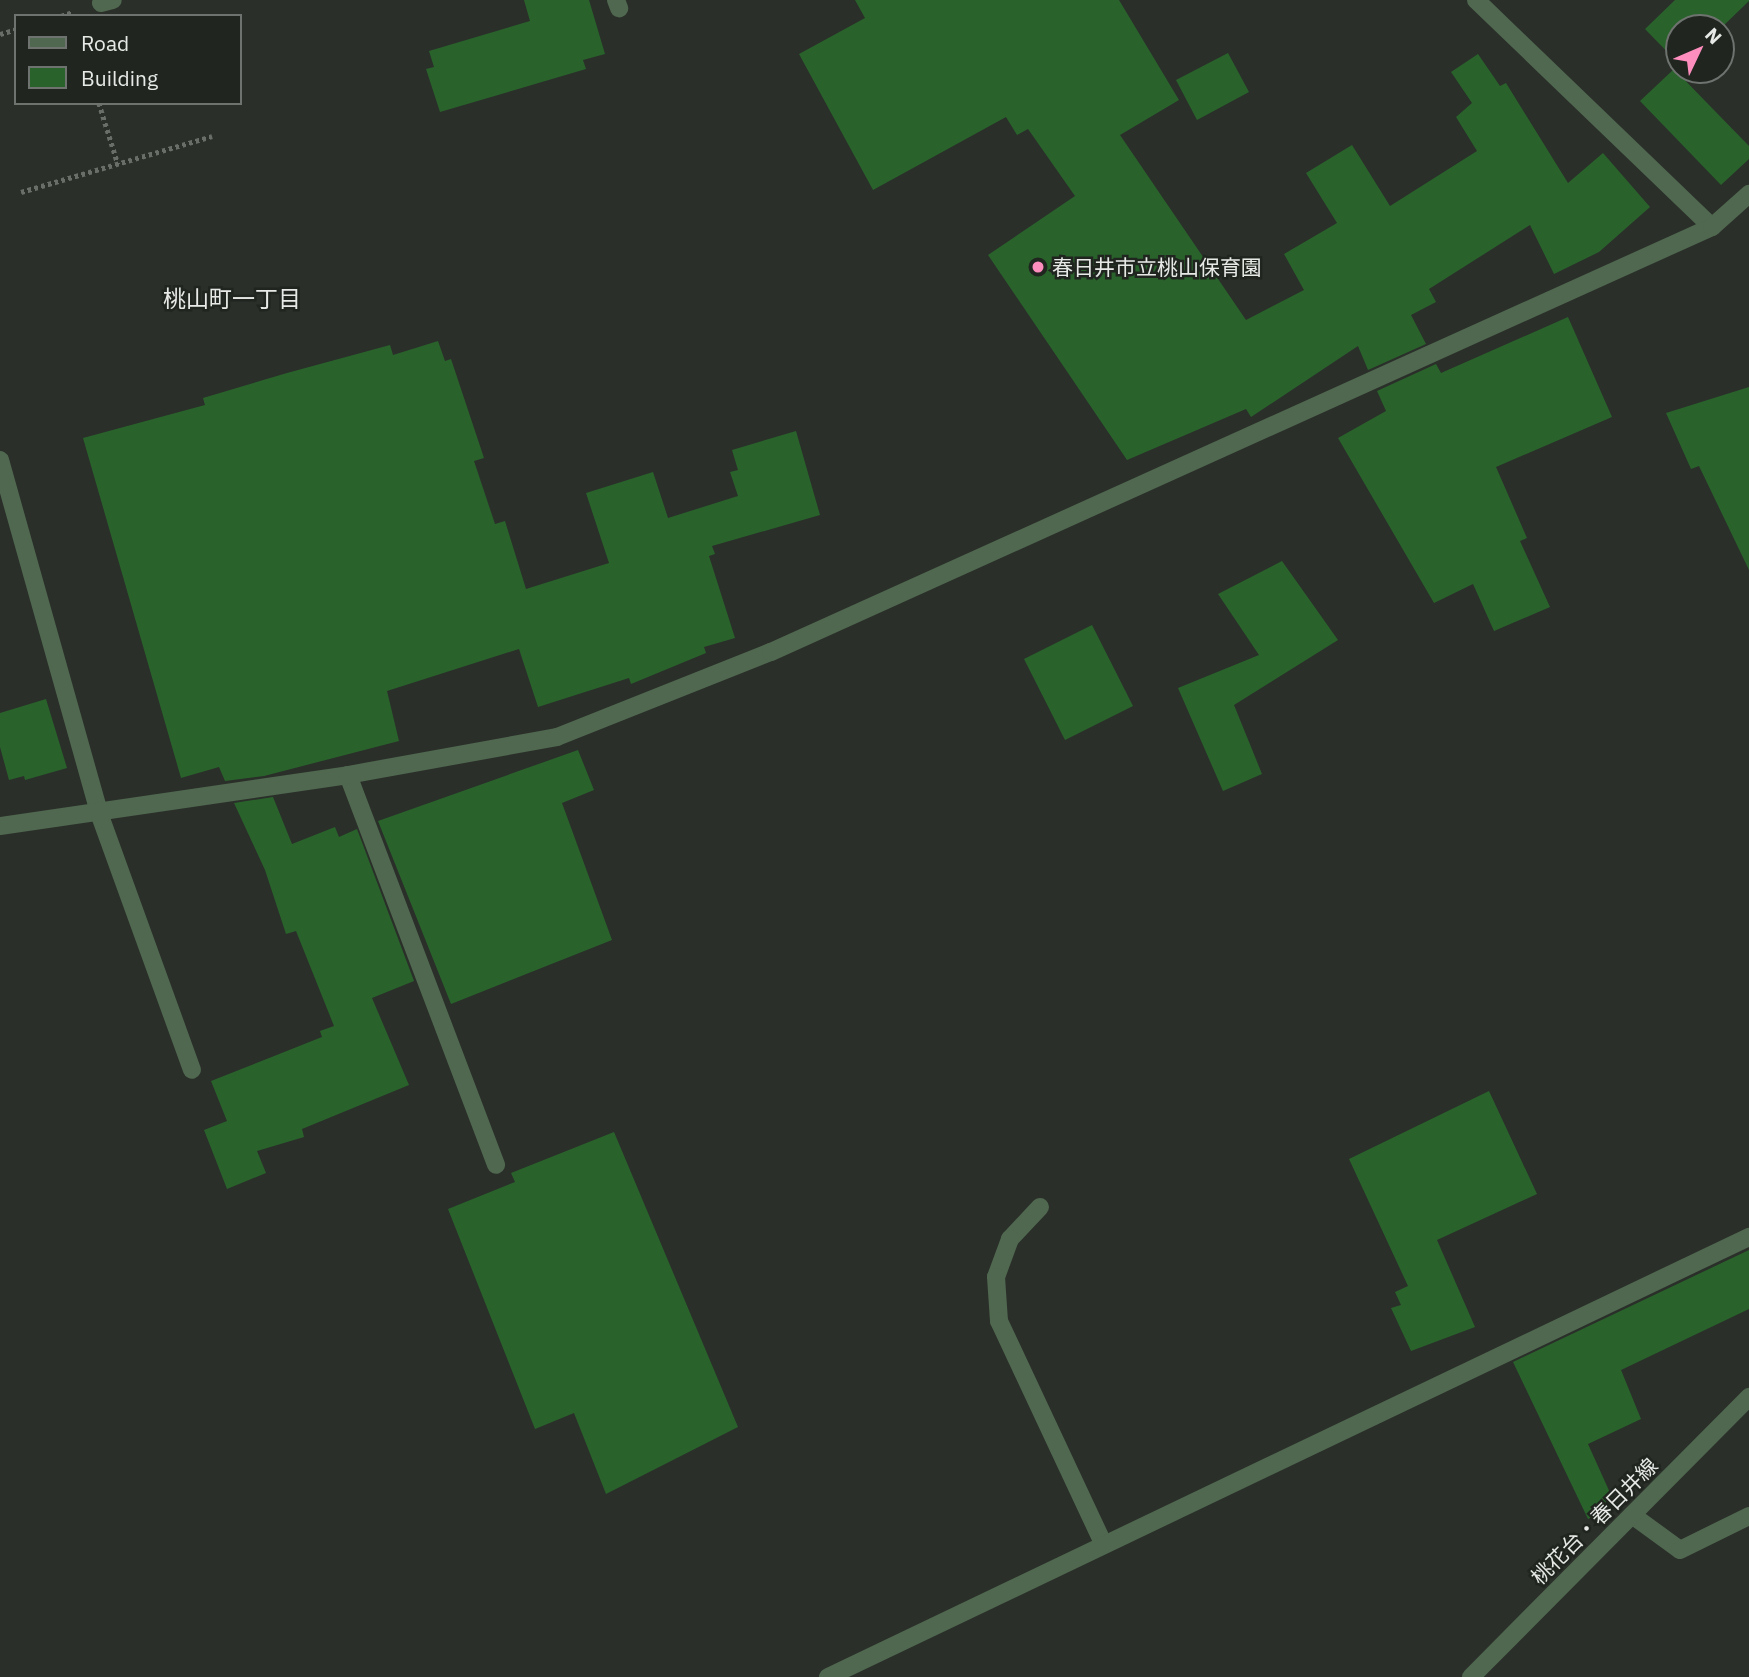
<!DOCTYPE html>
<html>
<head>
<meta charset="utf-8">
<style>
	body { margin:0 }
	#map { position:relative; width:1749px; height:1677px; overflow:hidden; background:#2a2f2a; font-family:"IBM Plex Sans","Noto Sans JP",sans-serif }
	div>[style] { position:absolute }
	.building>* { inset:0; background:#29632b }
	.path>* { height:4.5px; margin-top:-2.25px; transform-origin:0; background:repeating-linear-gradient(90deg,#696e69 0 3.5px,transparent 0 7px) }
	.minor>* { height:18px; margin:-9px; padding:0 9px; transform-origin:9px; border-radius:9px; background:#50684f }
	.tertiary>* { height:18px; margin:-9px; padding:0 9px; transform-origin:9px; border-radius:9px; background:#50684f }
	.dots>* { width:19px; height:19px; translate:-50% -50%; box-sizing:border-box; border:4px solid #202520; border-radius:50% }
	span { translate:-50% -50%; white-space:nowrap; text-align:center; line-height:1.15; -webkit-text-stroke:5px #202520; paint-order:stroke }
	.poi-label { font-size:21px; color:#e6e9e5 }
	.left { translate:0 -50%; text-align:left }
	.street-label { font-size:21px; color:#e6e9e5 }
	.neighbourhood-label { font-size:23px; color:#e6e9e5 }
	.legend { position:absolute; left:14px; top:14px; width:228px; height:91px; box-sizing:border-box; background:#202520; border:2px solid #6f736f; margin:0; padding:9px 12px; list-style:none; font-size:21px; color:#e6e9e5 }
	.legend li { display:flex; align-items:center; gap:14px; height:35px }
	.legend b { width:35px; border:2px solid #6f736f }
	.north { position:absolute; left:1665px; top:14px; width:70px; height:70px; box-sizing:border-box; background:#202520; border:2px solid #6f736f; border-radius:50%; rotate:46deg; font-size:19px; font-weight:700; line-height:28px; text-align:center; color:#e6e9e5 }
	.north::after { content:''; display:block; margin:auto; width:24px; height:32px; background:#fe8ebd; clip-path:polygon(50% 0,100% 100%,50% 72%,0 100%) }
</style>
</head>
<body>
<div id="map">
	<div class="building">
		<i style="clip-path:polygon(524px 0,589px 0,605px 54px,583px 60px,586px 69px,440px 112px,426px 69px,434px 67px,429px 51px,530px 21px)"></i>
		<i style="clip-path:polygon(855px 0,1119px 0,1179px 100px,1120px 135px,1246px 320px,1304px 290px,1284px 254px,1337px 223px,1306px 173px,1352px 145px,1390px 206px,1477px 151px,1456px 117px,1472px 103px,1451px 72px,1478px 54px,1500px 86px,1506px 83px,1568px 183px,1603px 153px,1650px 207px,1599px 252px,1554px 274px,1530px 225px,1429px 289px,1436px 302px,1411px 315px,1426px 344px,1368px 370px,1358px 346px,1251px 417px,1246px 409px,1127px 460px,988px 255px,1075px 196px,1028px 129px,1017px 135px,1006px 117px,873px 190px,799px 54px,865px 18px)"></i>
		<i style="clip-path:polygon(1675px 0,1749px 0,1749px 1px,1721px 28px,1679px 28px,1679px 64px,1645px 29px)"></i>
		<i style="clip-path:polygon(1228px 53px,1249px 92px,1197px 120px,1176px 80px)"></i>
		<i style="clip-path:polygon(1674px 69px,1749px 146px,1749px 159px,1721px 185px,1640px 101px)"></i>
		<i style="clip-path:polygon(1568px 317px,1612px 417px,1496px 467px,1527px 538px,1520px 541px,1550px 607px,1494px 631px,1473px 584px,1434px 603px,1338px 438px,1386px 411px,1377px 391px,1436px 364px,1441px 373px)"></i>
		<i style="clip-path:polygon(438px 341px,445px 361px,451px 359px,484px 458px,474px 461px,495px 524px,505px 521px,526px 589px,609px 563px,586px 493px,653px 472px,668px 518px,738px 496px,730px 472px,738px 470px,732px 450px,796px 431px,820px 515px,712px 546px,715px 554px,709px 556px,735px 638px,704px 647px,706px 653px,631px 684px,629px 678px,538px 707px,519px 649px,387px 691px,399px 741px,264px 776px,225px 781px,219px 767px,181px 778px,83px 438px,205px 405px,203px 398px,287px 373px,390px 345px,393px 355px)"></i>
		<i style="clip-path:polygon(1749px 387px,1749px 570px,1699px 466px,1691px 469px,1666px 413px)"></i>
		<i style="clip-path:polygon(1282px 561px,1338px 640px,1234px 705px,1262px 774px,1223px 791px,1178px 688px,1259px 655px,1218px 594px)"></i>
		<i style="clip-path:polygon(1092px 625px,1133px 706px,1065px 740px,1024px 659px)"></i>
		<i style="clip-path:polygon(46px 699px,67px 768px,25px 780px,24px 776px,9px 780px,0 747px,0 713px)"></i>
		<i style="clip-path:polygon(578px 750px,594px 790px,562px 803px,612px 940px,451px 1004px,378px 821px)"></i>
		<i style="clip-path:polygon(273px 797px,292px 844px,335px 827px,339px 837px,357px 829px,414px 981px,372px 998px,409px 1085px,302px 1129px,304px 1137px,257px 1151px,266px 1173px,227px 1189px,204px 1130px,227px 1121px,211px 1081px,322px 1037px,320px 1031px,334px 1026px,296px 931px,286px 934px,265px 870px,234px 803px)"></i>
		<i style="clip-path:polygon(1489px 1091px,1537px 1194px,1437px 1240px,1475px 1327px,1411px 1351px,1391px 1308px,1401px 1305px,1395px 1292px,1408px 1286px,1349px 1159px)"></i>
		<i style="clip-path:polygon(614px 1132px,738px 1427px,606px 1494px,574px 1413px,535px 1429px,448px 1209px,515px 1182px,511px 1173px)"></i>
		<i style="clip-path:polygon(1749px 1250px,1749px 1309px,1621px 1370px,1641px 1419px,1588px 1444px,1616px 1506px,1588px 1519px,1513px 1362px)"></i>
	</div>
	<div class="path">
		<i style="left:61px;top:16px;width:13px;rotate:-18deg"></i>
		<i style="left:0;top:34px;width:17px;rotate:-17deg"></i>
		<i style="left:99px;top:103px;width:64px;rotate:72.7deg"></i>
		<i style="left:21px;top:192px;width:199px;rotate:-16.3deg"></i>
	</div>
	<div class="minor">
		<i style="left:616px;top:0;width:9px;rotate:69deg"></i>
		<i style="left:1476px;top:0;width:327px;rotate:43.9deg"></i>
		<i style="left:101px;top:3px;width:12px;rotate:-14deg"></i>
		<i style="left:0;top:460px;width:367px;rotate:74.3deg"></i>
		<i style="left:99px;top:813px;width:273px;rotate:70.1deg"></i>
		<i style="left:348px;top:775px;width:417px;rotate:69.2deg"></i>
		<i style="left:0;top:826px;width:352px;rotate:-8.3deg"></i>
		<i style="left:348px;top:775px;width:212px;rotate:-10.3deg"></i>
		<i style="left:557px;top:737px;width:230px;rotate:-21.7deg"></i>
		<i style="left:771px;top:652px;width:1033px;rotate:-24.31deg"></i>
		<i style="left:1712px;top:227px;width:50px;rotate:-41.7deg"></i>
		<i style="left:1040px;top:1207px;width:44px;rotate:133.2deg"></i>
		<i style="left:1010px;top:1239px;width:40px;rotate:110.2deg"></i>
		<i style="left:996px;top:1277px;width:44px;rotate:86.1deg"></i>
		<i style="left:999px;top:1321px;width:247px;rotate:64.9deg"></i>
		<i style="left:1632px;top:1515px;width:59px;rotate:36.1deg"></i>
		<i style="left:1680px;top:1550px;width:77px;rotate:-26.2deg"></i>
		<i style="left:828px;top:1677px;width:1021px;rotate:-25.54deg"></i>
	</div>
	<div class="tertiary">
		<i style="left:1471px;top:1677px;width:395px;rotate:-45.2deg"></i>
	</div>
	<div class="dots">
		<i style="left:1038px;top:267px;background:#fe8ebd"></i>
	</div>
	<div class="poi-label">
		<span class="left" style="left:1052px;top:267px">春日井市立桃山保育園</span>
	</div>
	<div class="street-label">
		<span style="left:1594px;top:1521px;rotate:-45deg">桃花台・春日井線</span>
	</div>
	<div class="neighbourhood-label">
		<span style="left:232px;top:298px">桃山町一丁目</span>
	</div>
	<ul class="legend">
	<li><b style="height:9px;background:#50684f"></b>Road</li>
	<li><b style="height:19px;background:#29632b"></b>Building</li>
	</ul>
	<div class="north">N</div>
</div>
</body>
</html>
